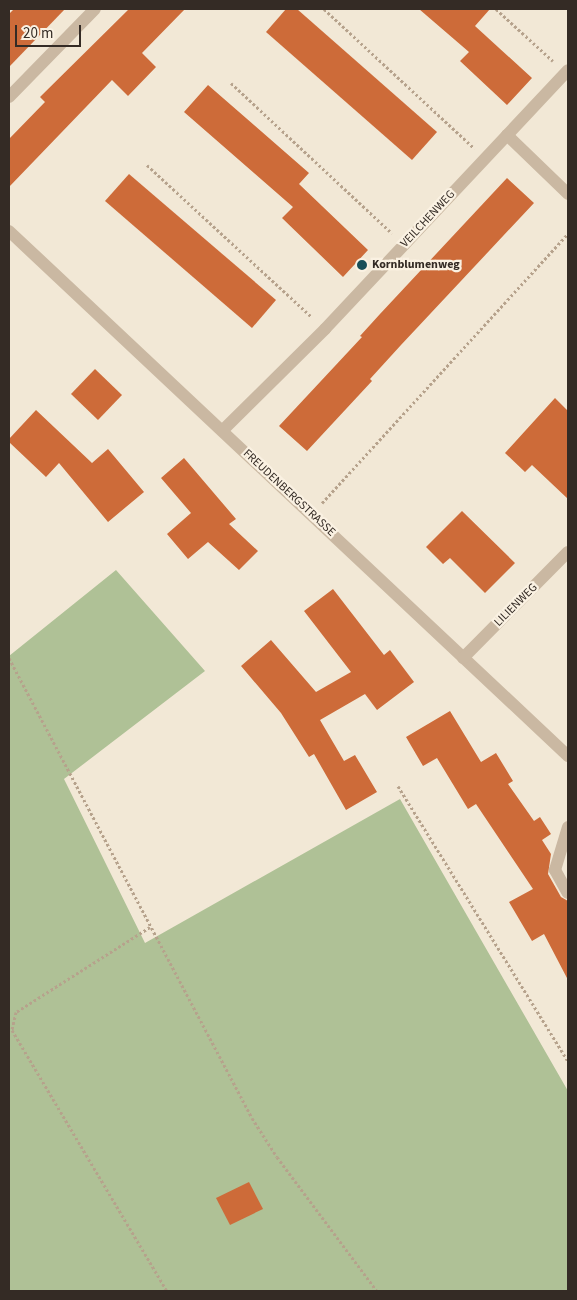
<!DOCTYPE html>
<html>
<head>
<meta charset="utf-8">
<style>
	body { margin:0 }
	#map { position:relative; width:577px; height:1300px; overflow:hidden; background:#f2e8d6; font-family:"Source Sans 3",sans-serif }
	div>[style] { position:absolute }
	.green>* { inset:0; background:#afc196 }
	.building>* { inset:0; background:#cd6b39 }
	.path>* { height:3px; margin-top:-1.5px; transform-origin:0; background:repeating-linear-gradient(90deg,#b6a28c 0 2.5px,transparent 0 5px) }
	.minor>* { height:12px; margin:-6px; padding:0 6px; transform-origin:6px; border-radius:6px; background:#cab8a2 }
	.dots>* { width:14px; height:14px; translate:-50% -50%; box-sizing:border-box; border:2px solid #faf1e2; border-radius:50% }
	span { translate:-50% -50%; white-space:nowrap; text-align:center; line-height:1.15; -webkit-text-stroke:4.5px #faf1e2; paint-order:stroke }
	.street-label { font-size:12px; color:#342b25 }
	.poi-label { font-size:12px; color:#342b25; font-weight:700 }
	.left { translate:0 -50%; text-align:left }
	.frame { position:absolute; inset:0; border:10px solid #342b25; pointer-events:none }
	.scale { position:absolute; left:15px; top:25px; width:66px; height:22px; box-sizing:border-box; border:2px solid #342b25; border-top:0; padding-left:6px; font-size:15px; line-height:18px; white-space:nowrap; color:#342b25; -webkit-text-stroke:4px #faf1e2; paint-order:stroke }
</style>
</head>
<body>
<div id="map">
	<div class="green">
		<i style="clip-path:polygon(116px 570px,205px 671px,64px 779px,145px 943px,400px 799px,568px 1091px,568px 1291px,9px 1291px,9px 656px)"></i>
	</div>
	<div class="building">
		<i style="clip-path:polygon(14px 9px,65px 9px,9px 67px,9px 14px)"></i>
		<i style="clip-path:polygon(129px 9px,185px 9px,142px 53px,156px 67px,128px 96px,112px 80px,9px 187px,9px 139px,45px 102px,40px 97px)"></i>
		<i style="clip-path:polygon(286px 9px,297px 9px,437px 132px,412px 160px,266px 32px)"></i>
		<i style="clip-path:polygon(419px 9px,490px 9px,475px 26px,532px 78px,507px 105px,460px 61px,469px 52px)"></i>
		<i style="clip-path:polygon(208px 85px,309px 173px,299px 184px,368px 250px,343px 277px,282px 218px,293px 207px,184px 112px)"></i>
		<i style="clip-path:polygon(129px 174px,276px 300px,252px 328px,105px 201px)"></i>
		<i style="clip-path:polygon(507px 178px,534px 203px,401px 345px,370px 379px,372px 381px,307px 451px,279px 426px,362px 337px,360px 336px,380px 314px)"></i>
		<i style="clip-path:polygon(95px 369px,122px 395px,98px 420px,71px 394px)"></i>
		<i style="clip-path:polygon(555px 398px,568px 411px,568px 499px,532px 465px,525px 472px,505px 453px)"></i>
		<i style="clip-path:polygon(36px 410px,92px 463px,108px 449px,144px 492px,108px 522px,59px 463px,46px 477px,9px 442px,9px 439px)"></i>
		<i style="clip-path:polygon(184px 458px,236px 519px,229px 524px,258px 551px,239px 570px,208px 542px,188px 559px,167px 534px,191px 513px,161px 478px)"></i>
		<i style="clip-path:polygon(462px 511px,515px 563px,485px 593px,450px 558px,443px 564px,426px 547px)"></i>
		<i style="clip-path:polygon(333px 589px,384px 655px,390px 650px,414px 682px,377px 710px,365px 694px,320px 720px,344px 761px,355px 755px,377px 792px,346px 810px,314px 754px,309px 757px,281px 713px,241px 666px,271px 640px,316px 692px,351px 672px,304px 611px)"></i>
		<i style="clip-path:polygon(450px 711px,481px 762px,496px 753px,513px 781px,508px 784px,534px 821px,540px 817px,551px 834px,542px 840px,551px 854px,548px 874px,561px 897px,568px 901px,568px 980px,544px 934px,532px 941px,509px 902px,533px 889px,476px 804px,468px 809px,437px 758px,423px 766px,406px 737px)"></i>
		<i style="clip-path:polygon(249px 1182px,263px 1209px,230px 1225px,216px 1198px)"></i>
	</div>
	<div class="path">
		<i style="left:324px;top:9px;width:205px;rotate:42.8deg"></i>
		<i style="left:496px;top:9px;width:77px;rotate:42.4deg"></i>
		<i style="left:231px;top:83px;width:220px;rotate:43deg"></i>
		<i style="left:147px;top:165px;width:224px;rotate:42.7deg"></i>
		<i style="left:322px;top:503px;width:365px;rotate:-47.6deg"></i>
		<i style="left:9px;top:658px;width:520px;rotate:62.15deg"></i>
		<i style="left:252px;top:1118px;width:46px;rotate:57.3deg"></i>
		<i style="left:277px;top:1157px;width:167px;rotate:53.3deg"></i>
		<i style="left:398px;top:786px;width:323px;rotate:58.3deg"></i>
		<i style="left:150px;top:927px;width:159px;rotate:147.6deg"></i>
		<i style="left:16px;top:1012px;width:18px;rotate:103deg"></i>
		<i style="left:12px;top:1030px;width:304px;rotate:59.3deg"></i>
	</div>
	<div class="minor">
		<i style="left:9px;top:97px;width:123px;rotate:-45.7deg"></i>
		<i style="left:507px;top:135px;width:85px;rotate:44deg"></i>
		<i style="left:9px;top:231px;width:767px;rotate:43.2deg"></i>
		<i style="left:223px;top:430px;width:144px;rotate:-44.7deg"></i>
		<i style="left:325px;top:329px;width:355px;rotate:-46.8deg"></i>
		<i style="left:463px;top:658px;width:149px;rotate:-45.3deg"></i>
		<i style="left:568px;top:827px;width:45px;rotate:106.8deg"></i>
		<i style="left:555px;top:870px;width:26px;rotate:61deg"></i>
	</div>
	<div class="dots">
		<i style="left:362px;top:265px;background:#184e58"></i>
	</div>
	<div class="street-label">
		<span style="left:428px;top:219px;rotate:-47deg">VEILCHENWEG</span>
		<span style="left:289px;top:493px;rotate:43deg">FREUDENBERGSTRASSE</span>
		<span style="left:516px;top:605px;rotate:-45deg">LILIENWEG</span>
	</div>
	<div class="poi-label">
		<span class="left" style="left:372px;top:265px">Kornblumenweg</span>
	</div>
	<div class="frame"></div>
	<div class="scale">20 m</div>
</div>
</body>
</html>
